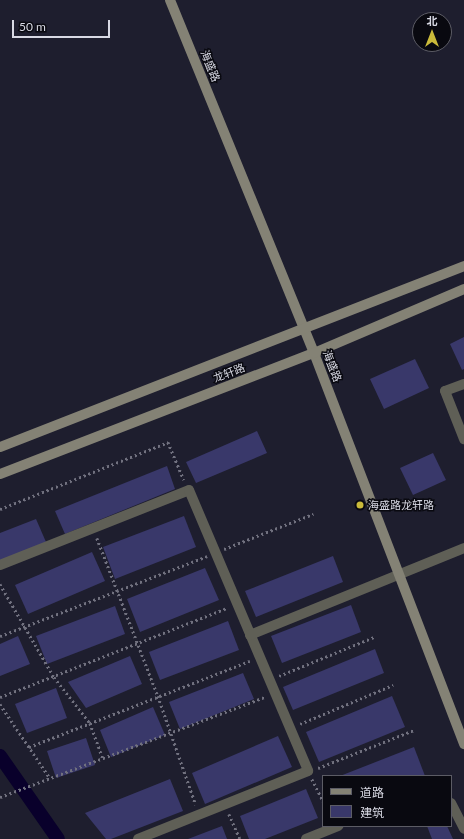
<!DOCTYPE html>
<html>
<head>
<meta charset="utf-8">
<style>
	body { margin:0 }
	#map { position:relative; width:464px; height:839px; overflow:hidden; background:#1e1e2e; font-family:Lato,"Noto Sans SC",sans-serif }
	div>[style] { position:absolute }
	.canal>* { height:14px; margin:-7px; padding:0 7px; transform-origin:7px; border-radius:7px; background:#09002b }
	.building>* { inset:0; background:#39386a }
	.path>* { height:2.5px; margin-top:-1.25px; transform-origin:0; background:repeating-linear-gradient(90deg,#71717f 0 2px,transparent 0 5px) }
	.street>* { height:10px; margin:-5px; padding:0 5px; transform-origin:5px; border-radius:5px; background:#5f5f56 }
	.secondary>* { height:10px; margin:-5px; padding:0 5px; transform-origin:5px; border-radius:5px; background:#848275 }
	.dots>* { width:11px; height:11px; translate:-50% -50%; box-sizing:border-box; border:2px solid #090910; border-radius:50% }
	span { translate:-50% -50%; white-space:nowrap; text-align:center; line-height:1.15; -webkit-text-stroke:3px #090910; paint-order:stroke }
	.street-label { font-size:11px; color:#d8d9e4 }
	.poi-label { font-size:11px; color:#d8d9e4 }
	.left { translate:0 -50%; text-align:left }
	.legend { position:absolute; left:322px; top:775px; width:130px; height:52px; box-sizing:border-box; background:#090910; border:1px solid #5c5c65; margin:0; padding:5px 7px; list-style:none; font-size:12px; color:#d8d9e4 }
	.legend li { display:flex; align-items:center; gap:8px; height:20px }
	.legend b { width:20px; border:1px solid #5c5c65 }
	.north { position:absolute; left:412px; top:12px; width:40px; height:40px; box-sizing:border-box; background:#090910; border:1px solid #5c5c65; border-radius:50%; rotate:0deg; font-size:11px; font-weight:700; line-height:16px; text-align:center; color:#d8d9e4 }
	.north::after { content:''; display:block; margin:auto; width:14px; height:18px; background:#caba3a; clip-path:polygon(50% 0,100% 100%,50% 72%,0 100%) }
	.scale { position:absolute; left:12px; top:20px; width:98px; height:18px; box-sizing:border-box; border:2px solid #d8d9e4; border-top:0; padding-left:5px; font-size:12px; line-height:14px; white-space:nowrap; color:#d8d9e4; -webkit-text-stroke:3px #090910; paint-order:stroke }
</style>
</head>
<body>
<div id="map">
	<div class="canal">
		<i style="left:0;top:756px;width:101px;rotate:55.1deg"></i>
	</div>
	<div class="building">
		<i style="clip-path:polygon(464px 337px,464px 369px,462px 370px,450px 344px)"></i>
		<i style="clip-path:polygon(415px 359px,429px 388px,384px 409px,370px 379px)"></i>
		<i style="clip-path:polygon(257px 431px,267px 453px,196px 483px,186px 462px)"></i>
		<i style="clip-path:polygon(433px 453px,446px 480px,413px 495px,400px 468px)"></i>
		<i style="clip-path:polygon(167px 466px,175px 489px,65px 534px,55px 511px)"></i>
		<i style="clip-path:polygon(184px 516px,196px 547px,115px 579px,103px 547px)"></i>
		<i style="clip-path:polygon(36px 519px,46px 542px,0 561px,0 533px)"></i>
		<i style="clip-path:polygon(92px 552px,105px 581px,28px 614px,15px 585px)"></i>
		<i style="clip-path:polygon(333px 556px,343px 582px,256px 617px,245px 591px)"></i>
		<i style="clip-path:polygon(205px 568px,219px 600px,140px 632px,127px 599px)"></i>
		<i style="clip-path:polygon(351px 605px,361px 632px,282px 663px,271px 636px)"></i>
		<i style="clip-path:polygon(115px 606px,125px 634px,47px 664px,36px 636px)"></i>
		<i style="clip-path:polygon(228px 621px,239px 650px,160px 680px,149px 652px)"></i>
		<i style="clip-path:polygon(18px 636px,30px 664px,0 676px,0 644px)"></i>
		<i style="clip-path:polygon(375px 649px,384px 673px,293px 710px,283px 687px)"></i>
		<i style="clip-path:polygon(130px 656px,142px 684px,86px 708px,68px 682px)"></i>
		<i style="clip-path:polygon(243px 673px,254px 699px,180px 729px,169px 702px)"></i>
		<i style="clip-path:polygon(56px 688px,67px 718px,27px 733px,15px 704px)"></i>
		<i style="clip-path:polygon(392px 696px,405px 727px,319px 762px,306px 732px)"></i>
		<i style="clip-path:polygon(153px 707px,165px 735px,111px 757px,100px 730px)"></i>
		<i style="clip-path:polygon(278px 736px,292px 767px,205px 804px,192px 773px)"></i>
		<i style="clip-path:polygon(86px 738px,95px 765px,56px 778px,47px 751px)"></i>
		<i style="clip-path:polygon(414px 747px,425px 776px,340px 776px)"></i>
		<i style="clip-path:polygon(170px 779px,183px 811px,111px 839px,106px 839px,85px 813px)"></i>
		<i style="clip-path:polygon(306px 789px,318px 818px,265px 839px,249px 839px,240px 816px)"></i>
		<i style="clip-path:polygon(222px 826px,227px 839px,188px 839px)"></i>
		<i style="clip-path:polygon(427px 826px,447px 826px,453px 839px,432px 839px)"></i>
	</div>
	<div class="path">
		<i style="left:0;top:509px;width:181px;rotate:-21.7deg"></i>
		<i style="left:168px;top:442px;width:41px;rotate:67.2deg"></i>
		<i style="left:97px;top:538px;width:169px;rotate:68.9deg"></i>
		<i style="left:158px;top:696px;width:115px;rotate:70.8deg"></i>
		<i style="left:224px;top:549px;width:96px;rotate:-21.5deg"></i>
		<i style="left:0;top:584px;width:108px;rotate:59.9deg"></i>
		<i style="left:54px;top:677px;width:58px;rotate:52deg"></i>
		<i style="left:90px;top:723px;width:37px;rotate:70deg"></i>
		<i style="left:0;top:636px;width:222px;rotate:-21.1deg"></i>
		<i style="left:279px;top:676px;width:103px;rotate:-22.3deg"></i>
		<i style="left:0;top:697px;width:244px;rotate:-21.4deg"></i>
		<i style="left:0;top:704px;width:89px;rotate:56deg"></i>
		<i style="left:300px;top:724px;width:101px;rotate:-22.8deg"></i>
		<i style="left:29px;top:747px;width:237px;rotate:-21.3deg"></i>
		<i style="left:318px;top:768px;width:103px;rotate:-21.6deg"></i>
		<i style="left:312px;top:779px;width:25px;rotate:63deg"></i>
		<i style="left:0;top:797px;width:283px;rotate:-20.7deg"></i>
		<i style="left:229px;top:814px;width:27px;rotate:66deg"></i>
	</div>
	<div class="street">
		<i style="left:464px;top:384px;width:20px;rotate:160deg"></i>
		<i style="left:445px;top:391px;width:52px;rotate:68.4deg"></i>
		<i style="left:0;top:565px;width:203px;rotate:-21.6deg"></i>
		<i style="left:189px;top:490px;width:305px;rotate:67deg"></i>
		<i style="left:308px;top:771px;width:183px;rotate:158.2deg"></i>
		<i style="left:250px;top:635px;width:231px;rotate:-22.1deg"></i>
		<i style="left:451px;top:803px;width:29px;rotate:63deg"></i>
		<i style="left:306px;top:839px;width:35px;rotate:-22deg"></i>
	</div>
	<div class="secondary">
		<i style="left:170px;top:0;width:381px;rotate:67.8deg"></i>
		<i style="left:314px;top:353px;width:419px;rotate:69deg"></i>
		<i style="left:0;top:447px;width:498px;rotate:-21.3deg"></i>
		<i style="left:0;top:474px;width:337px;rotate:-21.1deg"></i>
		<i style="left:314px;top:353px;width:163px;rotate:-23.1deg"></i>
	</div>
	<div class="dots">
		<i style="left:360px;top:505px;background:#caba3a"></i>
	</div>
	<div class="street-label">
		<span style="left:210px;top:66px;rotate:68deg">海盛路</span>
		<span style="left:332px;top:366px;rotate:69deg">海盛路</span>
		<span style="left:229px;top:373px;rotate:-21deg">龙轩路</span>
	</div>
	<div class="poi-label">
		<span class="left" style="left:368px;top:505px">海盛路龙轩路</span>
	</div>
	<ul class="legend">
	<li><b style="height:5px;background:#848275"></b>道路</li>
	<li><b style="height:11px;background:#39386a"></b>建筑</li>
	</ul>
	<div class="north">北</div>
	<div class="scale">50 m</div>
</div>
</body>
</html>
